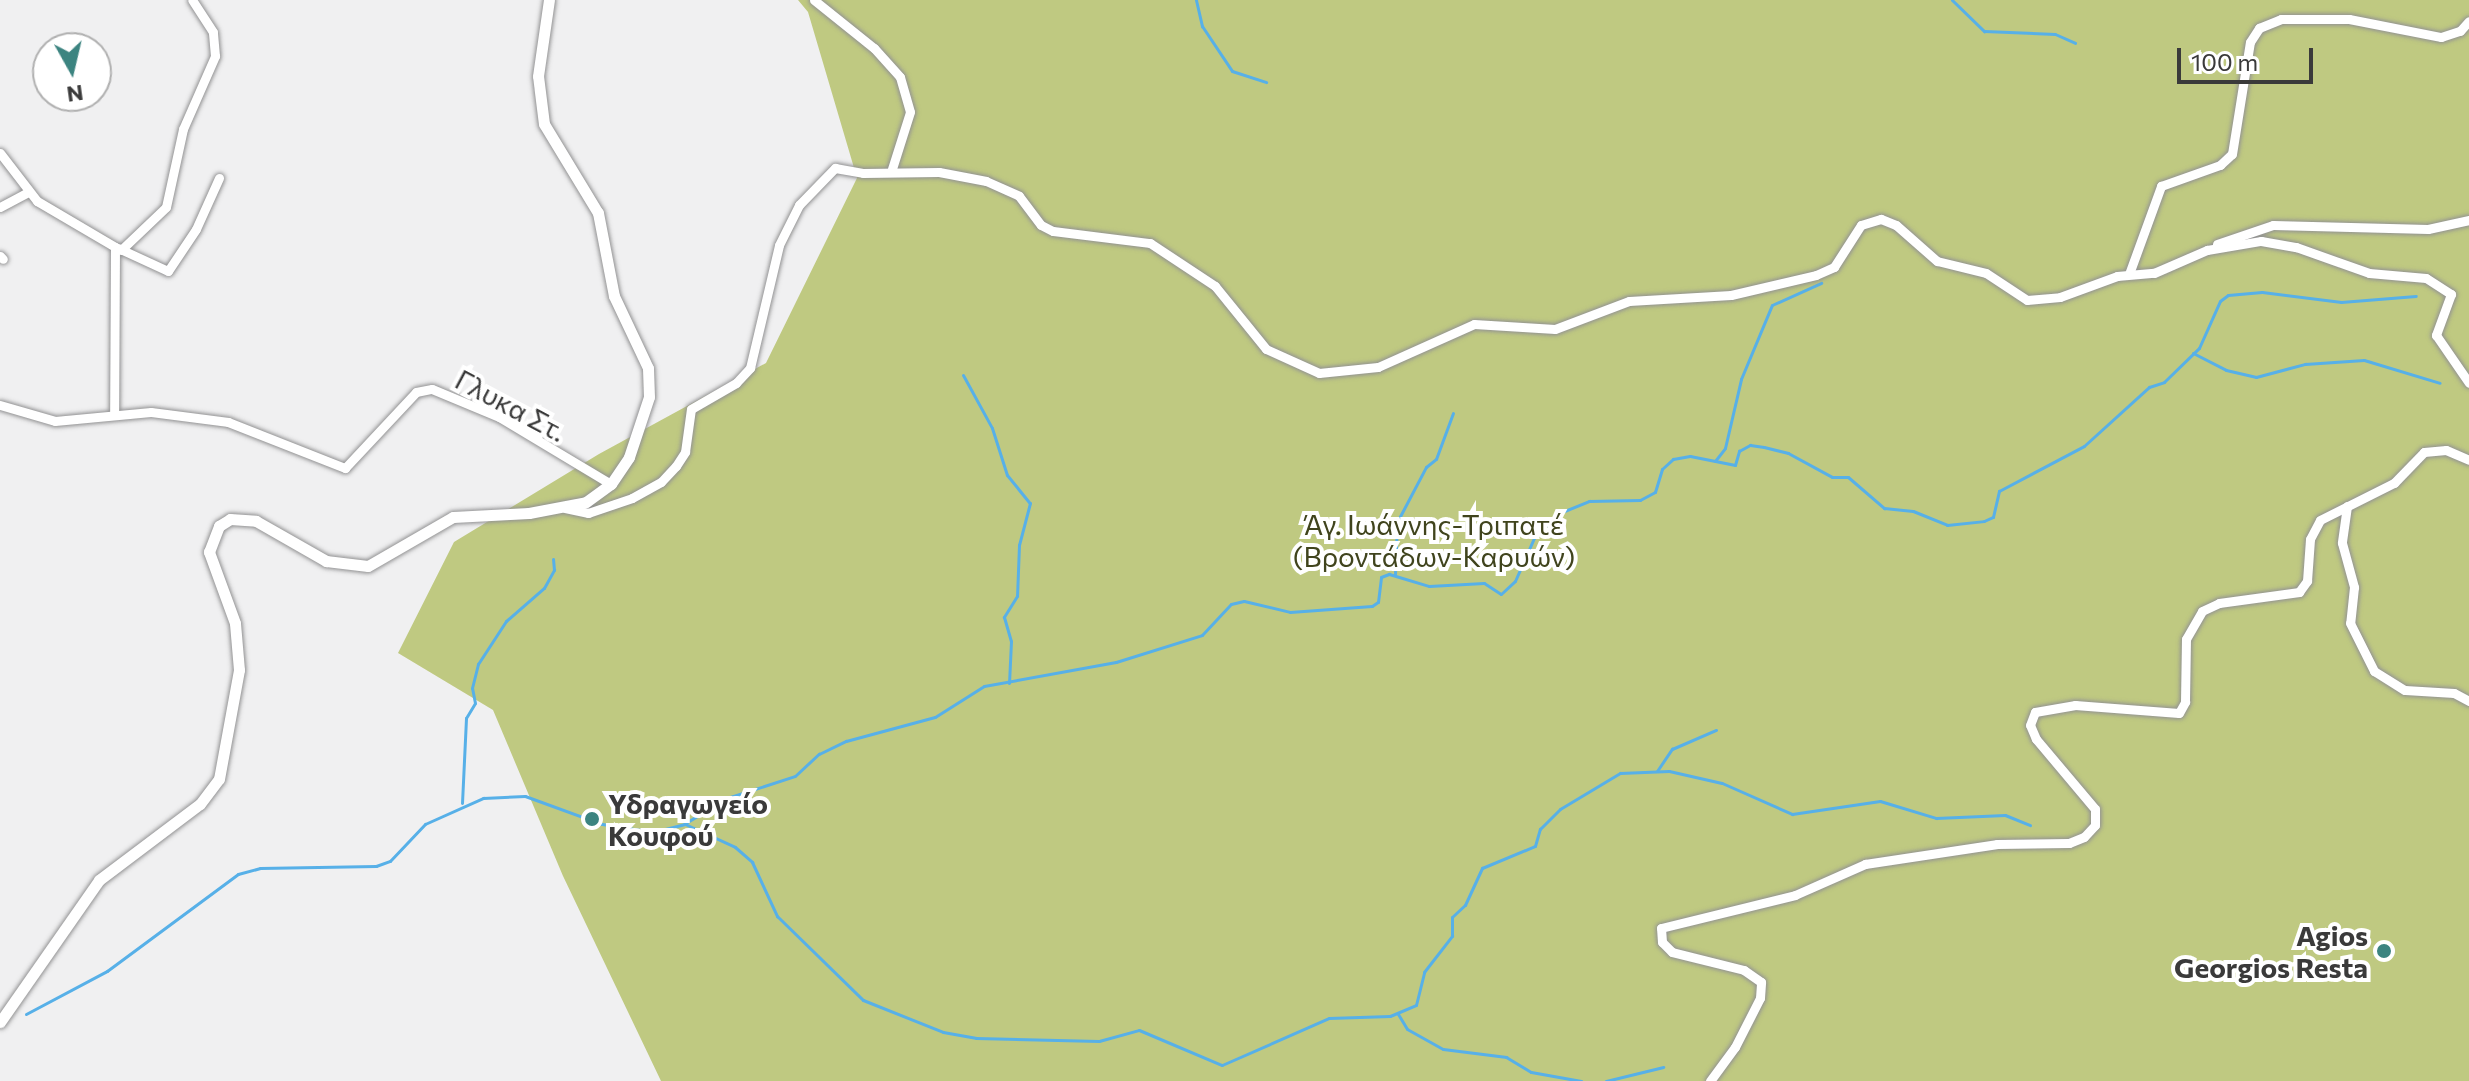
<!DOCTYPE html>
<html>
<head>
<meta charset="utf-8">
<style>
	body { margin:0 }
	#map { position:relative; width:2469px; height:1081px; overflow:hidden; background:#f0f0f1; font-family:Commissioner,sans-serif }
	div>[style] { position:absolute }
	.green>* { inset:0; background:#bfc981 }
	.stream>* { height:3px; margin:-1.5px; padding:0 1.5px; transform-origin:1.5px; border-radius:1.5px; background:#57b0e8 }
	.roads { filter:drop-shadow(0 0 2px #929293) drop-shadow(0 0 2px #929293) }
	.minor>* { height:9px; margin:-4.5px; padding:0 4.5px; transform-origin:4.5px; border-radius:4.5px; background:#fff }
	.major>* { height:11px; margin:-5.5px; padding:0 5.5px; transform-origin:5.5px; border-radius:5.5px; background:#fff }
	.dots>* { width:22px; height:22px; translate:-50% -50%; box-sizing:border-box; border:4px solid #fff; border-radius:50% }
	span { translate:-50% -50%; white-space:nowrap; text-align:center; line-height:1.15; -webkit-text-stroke:8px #fff; paint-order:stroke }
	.street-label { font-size:28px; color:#3a3a3a }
	.park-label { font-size:28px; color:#40441d }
	.poi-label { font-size:28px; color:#3a3a3a; font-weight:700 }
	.left { translate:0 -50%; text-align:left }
	.right { translate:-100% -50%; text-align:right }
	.north { position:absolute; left:32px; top:32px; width:80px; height:80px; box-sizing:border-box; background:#fff; border:2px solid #b0b0b0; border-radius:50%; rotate:172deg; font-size:22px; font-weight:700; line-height:32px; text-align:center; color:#3a3a3a }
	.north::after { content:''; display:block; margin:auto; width:28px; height:36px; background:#3c8480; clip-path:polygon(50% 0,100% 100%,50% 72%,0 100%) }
	.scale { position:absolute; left:2177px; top:48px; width:136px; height:36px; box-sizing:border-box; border:4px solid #3a3a3a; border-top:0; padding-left:10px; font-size:24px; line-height:28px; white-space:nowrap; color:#3a3a3a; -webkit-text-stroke:6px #fff; paint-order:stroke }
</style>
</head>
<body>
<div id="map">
	<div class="green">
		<i style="clip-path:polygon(798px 0,2469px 0,2469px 1081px,661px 1081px,563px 876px,493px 710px,398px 653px,454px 542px,599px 454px,766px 363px,857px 178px,808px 12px)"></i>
	</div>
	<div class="stream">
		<i style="left:1196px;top:0;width:27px;rotate:77deg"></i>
		<i style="left:1202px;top:26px;width:54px;rotate:56.3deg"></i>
		<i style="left:1232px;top:71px;width:36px;rotate:18deg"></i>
		<i style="left:1952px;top:0;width:45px;rotate:44.1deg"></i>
		<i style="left:1984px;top:31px;width:71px;rotate:2.4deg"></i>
		<i style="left:2055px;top:34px;width:22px;rotate:24deg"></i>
		<i style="left:2193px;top:353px;width:37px;rotate:27deg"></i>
		<i style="left:2226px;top:370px;width:31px;rotate:13deg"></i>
		<i style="left:2256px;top:377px;width:51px;rotate:-14.9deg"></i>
		<i style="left:2305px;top:364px;width:59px;rotate:-3.9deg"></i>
		<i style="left:2364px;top:360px;width:79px;rotate:16.8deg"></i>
		<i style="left:963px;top:375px;width:60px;rotate:61.3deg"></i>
		<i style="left:992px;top:428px;width:49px;rotate:72.3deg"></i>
		<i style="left:1007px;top:475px;width:36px;rotate:51deg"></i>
		<i style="left:1030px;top:503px;width:43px;rotate:104.7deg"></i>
		<i style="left:1019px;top:545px;width:51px;rotate:92.2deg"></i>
		<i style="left:1017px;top:596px;width:25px;rotate:122deg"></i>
		<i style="left:1004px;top:617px;width:25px;rotate:74deg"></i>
		<i style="left:1011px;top:641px;width:42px;rotate:92.7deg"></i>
		<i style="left:1715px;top:461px;width:16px;rotate:-52deg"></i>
		<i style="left:1725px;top:448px;width:71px;rotate:-76.9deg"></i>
		<i style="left:1741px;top:379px;width:80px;rotate:-67.3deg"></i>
		<i style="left:1772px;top:305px;width:54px;rotate:-24.2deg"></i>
		<i style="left:1395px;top:574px;width:52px;rotate:-87.8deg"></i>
		<i style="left:1397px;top:522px;width:62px;rotate:-62.2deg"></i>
		<i style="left:1426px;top:467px;width:13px;rotate:-39deg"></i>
		<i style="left:1436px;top:459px;width:49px;rotate:-69.7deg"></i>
		<i style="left:1657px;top:771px;width:27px;rotate:-56deg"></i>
		<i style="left:1672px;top:749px;width:48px;rotate:-23.4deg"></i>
		<i style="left:462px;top:803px;width:85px;rotate:-87.3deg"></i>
		<i style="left:466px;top:718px;width:17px;rotate:-59deg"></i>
		<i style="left:475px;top:703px;width:15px;rotate:-101deg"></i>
		<i style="left:472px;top:688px;width:25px;rotate:-76deg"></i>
		<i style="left:478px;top:664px;width:51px;rotate:-56.9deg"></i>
		<i style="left:506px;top:621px;width:50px;rotate:-41deg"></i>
		<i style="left:544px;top:588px;width:21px;rotate:-61deg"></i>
		<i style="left:554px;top:570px;width:11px;rotate:-95deg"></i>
		<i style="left:685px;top:824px;width:55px;rotate:24.7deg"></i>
		<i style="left:735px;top:847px;width:23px;rotate:41deg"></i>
		<i style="left:752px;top:862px;width:60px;rotate:65.2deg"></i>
		<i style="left:777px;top:916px;width:120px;rotate:44.3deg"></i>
		<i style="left:863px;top:1000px;width:86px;rotate:21.8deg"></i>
		<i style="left:943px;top:1032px;width:34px;rotate:10deg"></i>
		<i style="left:976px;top:1038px;width:123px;rotate:1.4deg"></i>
		<i style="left:1099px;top:1041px;width:41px;rotate:-15.4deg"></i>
		<i style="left:1139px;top:1030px;width:90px;rotate:22.9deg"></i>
		<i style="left:1222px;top:1065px;width:117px;rotate:-23.7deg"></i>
		<i style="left:1329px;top:1018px;width:61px;rotate:-1.9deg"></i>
		<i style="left:1390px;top:1016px;width:28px;rotate:-23deg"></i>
		<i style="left:1416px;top:1005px;width:34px;rotate:-76deg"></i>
		<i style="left:1424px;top:972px;width:46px;rotate:-52.1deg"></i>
		<i style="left:1452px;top:936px;width:19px;rotate:-90deg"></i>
		<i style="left:1452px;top:917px;width:18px;rotate:-43deg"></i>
		<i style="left:1465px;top:905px;width:41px;rotate:-65.3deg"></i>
		<i style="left:1482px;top:868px;width:57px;rotate:-22.5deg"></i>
		<i style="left:1535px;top:846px;width:18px;rotate:-74deg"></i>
		<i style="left:1540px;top:829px;width:28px;rotate:-45deg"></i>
		<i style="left:1560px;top:809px;width:70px;rotate:-31deg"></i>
		<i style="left:1620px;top:773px;width:49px;rotate:-2.3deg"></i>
		<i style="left:1669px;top:771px;width:54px;rotate:12.8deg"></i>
		<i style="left:1722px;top:783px;width:77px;rotate:23.9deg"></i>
		<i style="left:1792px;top:814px;width:89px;rotate:-8.4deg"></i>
		<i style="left:1880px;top:801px;width:59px;rotate:16.9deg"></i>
		<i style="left:1936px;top:818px;width:69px;rotate:-2.5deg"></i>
		<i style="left:2005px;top:815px;width:27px;rotate:22deg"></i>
		<i style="left:26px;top:1014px;width:92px;rotate:-28deg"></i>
		<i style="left:107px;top:971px;width:163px;rotate:-36.5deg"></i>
		<i style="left:238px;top:874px;width:23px;rotate:-15deg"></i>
		<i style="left:260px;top:868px;width:116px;rotate:-1deg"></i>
		<i style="left:376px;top:866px;width:15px;rotate:-20deg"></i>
		<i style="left:390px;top:861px;width:51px;rotate:-46.6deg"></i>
		<i style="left:425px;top:824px;width:64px;rotate:-24.1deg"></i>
		<i style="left:483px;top:798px;width:42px;rotate:-2.7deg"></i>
		<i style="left:525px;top:796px;width:82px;rotate:20deg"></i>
		<i style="left:602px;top:824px;width:52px;rotate:8.9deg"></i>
		<i style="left:653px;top:832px;width:32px;rotate:-14deg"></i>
		<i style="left:684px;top:824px;width:50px;rotate:-31.2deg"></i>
		<i style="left:727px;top:798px;width:71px;rotate:-17.9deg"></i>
		<i style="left:795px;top:776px;width:33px;rotate:-43deg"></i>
		<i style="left:819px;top:754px;width:30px;rotate:-26deg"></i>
		<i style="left:846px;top:741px;width:92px;rotate:-15.1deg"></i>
		<i style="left:935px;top:717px;width:58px;rotate:-32.3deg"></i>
		<i style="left:984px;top:686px;width:134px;rotate:-10.3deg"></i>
		<i style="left:1116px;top:662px;width:90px;rotate:-17.4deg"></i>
		<i style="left:1202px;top:635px;width:42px;rotate:-46.9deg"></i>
		<i style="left:1231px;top:604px;width:13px;rotate:-13deg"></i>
		<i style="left:1244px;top:601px;width:47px;rotate:13.4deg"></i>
		<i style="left:1290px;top:612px;width:82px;rotate:-4.2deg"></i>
		<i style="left:1372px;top:606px;width:7px;rotate:-34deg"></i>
		<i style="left:1378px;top:602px;width:25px;rotate:-83deg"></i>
		<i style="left:1381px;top:577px;width:9px;rotate:-21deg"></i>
		<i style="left:1389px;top:574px;width:42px;rotate:16.7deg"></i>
		<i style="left:1429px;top:586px;width:55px;rotate:-3.1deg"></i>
		<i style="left:1484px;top:583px;width:20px;rotate:33deg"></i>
		<i style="left:1501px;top:594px;width:19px;rotate:-43deg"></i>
		<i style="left:1515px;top:581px;width:47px;rotate:-66.2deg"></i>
		<i style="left:1534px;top:538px;width:33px;rotate:-46deg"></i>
		<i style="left:1557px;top:514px;width:35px;rotate:-22deg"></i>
		<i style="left:1589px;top:501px;width:51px;rotate:-1.1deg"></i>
		<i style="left:1640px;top:500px;width:17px;rotate:-28deg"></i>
		<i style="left:1655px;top:492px;width:24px;rotate:-73deg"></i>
		<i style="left:1662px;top:469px;width:15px;rotate:-42deg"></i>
		<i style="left:1673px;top:459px;width:17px;rotate:-10deg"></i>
		<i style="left:1690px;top:456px;width:46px;rotate:11.3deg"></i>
		<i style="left:1735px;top:465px;width:15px;rotate:-74deg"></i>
		<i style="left:1739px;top:451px;width:13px;rotate:-29deg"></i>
		<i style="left:1750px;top:445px;width:14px;rotate:8deg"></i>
		<i style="left:1764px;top:447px;width:25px;rotate:14deg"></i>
		<i style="left:1788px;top:453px;width:50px;rotate:28.6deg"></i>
		<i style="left:1832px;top:477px;width:16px"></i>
		<i style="left:1848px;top:477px;width:48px;rotate:40.7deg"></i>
		<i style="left:1884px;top:508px;width:29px;rotate:6deg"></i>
		<i style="left:1913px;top:511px;width:37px;rotate:22deg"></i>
		<i style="left:1947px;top:525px;width:37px;rotate:-6deg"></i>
		<i style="left:1984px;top:521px;width:10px;rotate:-24deg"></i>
		<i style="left:1993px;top:517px;width:27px;rotate:-77deg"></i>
		<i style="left:1999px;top:491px;width:96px;rotate:-27.9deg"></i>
		<i style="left:2084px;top:446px;width:88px;rotate:-42.2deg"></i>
		<i style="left:2149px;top:387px;width:16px;rotate:-18deg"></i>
		<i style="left:2164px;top:382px;width:49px;rotate:-44.2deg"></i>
		<i style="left:2199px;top:348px;width:51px;rotate:-65.9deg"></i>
		<i style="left:2220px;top:301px;width:10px;rotate:-37deg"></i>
		<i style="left:2228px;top:295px;width:34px;rotate:-5deg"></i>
		<i style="left:2262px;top:292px;width:80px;rotate:7.2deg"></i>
		<i style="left:2341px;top:302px;width:75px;rotate:-4.6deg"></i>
		<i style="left:1398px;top:1014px;width:17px;rotate:59deg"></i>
		<i style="left:1407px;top:1029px;width:41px;rotate:29.1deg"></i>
		<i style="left:1443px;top:1049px;width:64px;rotate:7.2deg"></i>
		<i style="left:1506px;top:1057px;width:29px;rotate:31deg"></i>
		<i style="left:1531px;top:1072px;width:51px;rotate:10.2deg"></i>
		<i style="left:1606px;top:1081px;width:59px;rotate:-13.8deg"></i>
	</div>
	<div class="roads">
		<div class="minor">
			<i style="left:814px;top:0;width:77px;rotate:38.7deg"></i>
			<i style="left:874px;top:48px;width:39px;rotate:48deg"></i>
			<i style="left:900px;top:77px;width:36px;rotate:74deg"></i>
			<i style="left:910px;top:112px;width:63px;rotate:107.6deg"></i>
			<i style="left:0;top:153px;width:61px;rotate:52.4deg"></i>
			<i style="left:37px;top:201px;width:91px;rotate:30.5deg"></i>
			<i style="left:115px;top:247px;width:167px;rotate:90.3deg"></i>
			<i style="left:0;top:207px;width:32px;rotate:-28deg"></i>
			<i style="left:2217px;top:244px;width:59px;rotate:-18.7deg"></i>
			<i style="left:2273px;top:225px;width:155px;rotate:1.5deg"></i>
			<i style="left:2428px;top:229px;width:42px;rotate:-12.4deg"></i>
			<i style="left:118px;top:248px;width:55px;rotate:24.7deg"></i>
			<i style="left:168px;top:271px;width:50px;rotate:-56.3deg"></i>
			<i style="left:196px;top:229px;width:56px;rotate:-65.7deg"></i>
			<i style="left:121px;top:250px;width:62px;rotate:-43.7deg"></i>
			<i style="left:166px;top:207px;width:80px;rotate:-77.7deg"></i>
			<i style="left:183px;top:129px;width:80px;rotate:-66.3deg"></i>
			<i style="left:215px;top:56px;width:24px;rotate:-95deg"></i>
			<i style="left:213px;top:32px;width:38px;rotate:-123deg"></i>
			<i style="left:0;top:256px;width:4px;rotate:45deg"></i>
			<i style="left:2129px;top:274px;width:94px;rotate:-70deg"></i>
			<i style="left:2161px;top:186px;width:63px;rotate:-19.6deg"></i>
			<i style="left:2220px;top:165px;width:16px;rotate:-43deg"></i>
			<i style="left:2232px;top:154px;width:113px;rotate:-80.9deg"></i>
			<i style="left:2250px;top:42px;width:17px;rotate:-57deg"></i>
			<i style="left:2259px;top:28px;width:24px;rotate:-22deg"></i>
			<i style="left:2281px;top:19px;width:68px"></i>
			<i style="left:2349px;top:19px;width:94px;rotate:11.1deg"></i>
			<i style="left:2441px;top:37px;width:20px;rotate:-18deg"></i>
			<i style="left:2460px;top:31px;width:13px;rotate:-48deg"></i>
			<i style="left:0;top:405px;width:57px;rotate:16.2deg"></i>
			<i style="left:55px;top:421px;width:96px;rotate:-5.4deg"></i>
			<i style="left:151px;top:412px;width:78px;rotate:7.4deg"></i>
			<i style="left:228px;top:422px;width:126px;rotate:21.5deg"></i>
			<i style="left:345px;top:468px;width:104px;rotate:-46.9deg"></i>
			<i style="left:416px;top:392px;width:16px;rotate:-11deg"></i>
			<i style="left:432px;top:389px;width:73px;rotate:22.7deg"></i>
			<i style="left:499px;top:417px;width:131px;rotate:30.9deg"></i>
			<i style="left:2347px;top:506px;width:37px;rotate:98deg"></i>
			<i style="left:2342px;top:543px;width:46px;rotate:74.7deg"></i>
			<i style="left:2354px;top:587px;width:36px;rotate:96deg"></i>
			<i style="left:2350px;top:623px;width:54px;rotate:63.4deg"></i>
			<i style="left:2374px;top:671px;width:36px;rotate:32deg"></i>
			<i style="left:2405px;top:690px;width:49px;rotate:3.5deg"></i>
			<i style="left:2454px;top:693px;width:17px;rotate:28deg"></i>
			<i style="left:565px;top:508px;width:24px;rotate:12deg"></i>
			<i style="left:588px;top:513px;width:46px;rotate:-18.8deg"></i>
			<i style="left:632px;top:498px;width:33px;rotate:-29deg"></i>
			<i style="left:661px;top:482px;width:22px;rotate:-47deg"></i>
			<i style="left:676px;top:466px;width:17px;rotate:-57deg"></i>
			<i style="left:685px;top:452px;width:43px;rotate:-82.1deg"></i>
			<i style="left:691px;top:409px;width:52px;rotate:-30deg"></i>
			<i style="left:736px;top:383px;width:21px;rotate:-47deg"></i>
			<i style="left:750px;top:368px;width:126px;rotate:-76.7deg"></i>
			<i style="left:779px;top:245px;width:45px;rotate:-63.4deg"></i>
			<i style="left:799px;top:205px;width:52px;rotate:-45.8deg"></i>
			<i style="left:835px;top:168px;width:28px;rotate:10deg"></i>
			<i style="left:863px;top:173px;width:76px;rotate:-0.8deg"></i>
			<i style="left:939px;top:172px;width:48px;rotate:10.8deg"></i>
			<i style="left:986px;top:181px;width:36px;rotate:24deg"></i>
			<i style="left:1019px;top:196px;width:36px;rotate:53deg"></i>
			<i style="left:1041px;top:225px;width:13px;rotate:27deg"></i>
			<i style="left:1053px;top:231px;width:98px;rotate:7.1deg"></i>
			<i style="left:1150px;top:243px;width:78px;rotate:33.5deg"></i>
			<i style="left:1215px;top:286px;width:81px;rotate:51deg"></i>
			<i style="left:1266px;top:349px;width:58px;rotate:24.4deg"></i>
			<i style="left:1319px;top:373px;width:59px;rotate:-5.8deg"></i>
			<i style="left:1378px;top:367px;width:105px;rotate:-24.1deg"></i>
			<i style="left:1474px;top:324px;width:81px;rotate:3.5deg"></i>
			<i style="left:1555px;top:329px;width:79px;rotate:-20.7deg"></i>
			<i style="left:1629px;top:301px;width:102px;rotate:-3.4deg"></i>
			<i style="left:1731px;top:295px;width:87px;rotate:-13.2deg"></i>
			<i style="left:1816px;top:275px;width:20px;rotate:-24deg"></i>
			<i style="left:1834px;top:267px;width:50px;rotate:-57.3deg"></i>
			<i style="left:1861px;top:225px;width:21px;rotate:-17deg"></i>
			<i style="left:1881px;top:219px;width:16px;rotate:22deg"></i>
			<i style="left:1896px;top:225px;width:55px;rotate:41.3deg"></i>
			<i style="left:1937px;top:261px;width:50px;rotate:13.8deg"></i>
			<i style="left:1986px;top:273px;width:49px;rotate:33.4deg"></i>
			<i style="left:2027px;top:300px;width:33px;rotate:-5deg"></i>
			<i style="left:2060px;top:297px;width:61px;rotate:-20.2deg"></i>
			<i style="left:2117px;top:276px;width:37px;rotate:-5deg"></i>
			<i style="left:2154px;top:273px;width:58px;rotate:-23.5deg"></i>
			<i style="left:2207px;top:250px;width:55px;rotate:-9.5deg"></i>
			<i style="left:2261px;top:241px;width:36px;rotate:10deg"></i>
			<i style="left:2296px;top:247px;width:77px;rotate:19.6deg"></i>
			<i style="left:2369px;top:273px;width:57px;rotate:5deg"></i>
			<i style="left:2426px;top:278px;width:30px;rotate:33deg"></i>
			<i style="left:2451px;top:294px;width:44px;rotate:110.1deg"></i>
			<i style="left:2436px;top:335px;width:58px;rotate:55.5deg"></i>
			<i style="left:1710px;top:1081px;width:42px;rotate:-53.7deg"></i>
			<i style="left:1735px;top:1047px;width:55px;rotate:-63deg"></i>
			<i style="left:1760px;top:998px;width:16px;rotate:-86deg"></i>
			<i style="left:1761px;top:982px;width:21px;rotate:-145deg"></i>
			<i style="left:1744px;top:970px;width:74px;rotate:-166deg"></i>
			<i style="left:1672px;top:952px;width:14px;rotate:-135deg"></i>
			<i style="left:1662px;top:942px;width:14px;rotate:-94deg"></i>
			<i style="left:1661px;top:928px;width:138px;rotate:-13.8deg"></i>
			<i style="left:1795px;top:895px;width:77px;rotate:-23.9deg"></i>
			<i style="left:1865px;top:864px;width:134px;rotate:-8.6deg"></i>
			<i style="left:1997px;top:844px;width:72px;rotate:-0.8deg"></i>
			<i style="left:2069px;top:843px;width:16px;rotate:-22deg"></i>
			<i style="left:2084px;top:837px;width:16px;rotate:-47deg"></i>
			<i style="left:2095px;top:825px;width:16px;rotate:-90deg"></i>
			<i style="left:2095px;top:809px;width:92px;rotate:-130.1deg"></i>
			<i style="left:2036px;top:739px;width:15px;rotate:-113deg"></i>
			<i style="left:2030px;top:725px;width:14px;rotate:-69deg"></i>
			<i style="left:2035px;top:712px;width:41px;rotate:-9.9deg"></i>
			<i style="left:2075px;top:705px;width:104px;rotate:4.4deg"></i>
			<i style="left:2179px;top:713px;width:13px;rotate:-61deg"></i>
			<i style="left:2185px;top:702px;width:63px;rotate:-89.1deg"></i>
			<i style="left:2186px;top:639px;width:32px;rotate:-60deg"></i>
			<i style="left:2202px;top:611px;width:19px;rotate:-25deg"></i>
			<i style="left:2219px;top:603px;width:81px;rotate:-7.8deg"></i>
			<i style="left:2299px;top:592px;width:14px;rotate:-54deg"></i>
			<i style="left:2307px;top:581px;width:42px;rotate:-85.9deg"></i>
			<i style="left:2310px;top:539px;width:21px;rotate:-62deg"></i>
			<i style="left:2320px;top:520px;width:83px;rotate:-26.6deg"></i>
			<i style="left:2394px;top:483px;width:43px;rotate:-45.9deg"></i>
			<i style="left:2424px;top:452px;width:22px;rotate:-5deg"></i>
			<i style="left:2446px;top:450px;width:25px;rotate:23deg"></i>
		</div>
		<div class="major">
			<i style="left:0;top:1022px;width:173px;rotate:-55.1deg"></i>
			<i style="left:99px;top:880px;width:126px;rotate:-37deg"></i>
			<i style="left:200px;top:804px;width:31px;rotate:-53deg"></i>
			<i style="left:219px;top:779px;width:111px;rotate:-79.6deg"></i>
			<i style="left:239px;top:670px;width:47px;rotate:-94.9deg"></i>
			<i style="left:235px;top:623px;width:76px;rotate:-110.1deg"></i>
			<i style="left:209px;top:552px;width:28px;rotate:-69deg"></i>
			<i style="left:219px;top:526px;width:13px;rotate:-32deg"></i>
			<i style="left:230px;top:519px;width:26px;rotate:4deg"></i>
			<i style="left:256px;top:521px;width:81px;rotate:29.7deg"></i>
			<i style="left:326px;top:561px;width:42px;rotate:6.8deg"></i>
			<i style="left:368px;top:566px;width:98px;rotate:-30deg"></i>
			<i style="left:453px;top:517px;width:76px;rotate:-3deg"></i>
			<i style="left:529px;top:513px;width:58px;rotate:-10.9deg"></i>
			<i style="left:586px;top:502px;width:31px;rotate:-36deg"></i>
			<i style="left:611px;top:484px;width:32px;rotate:-56deg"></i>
			<i style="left:629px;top:457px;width:63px;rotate:-71.6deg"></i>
			<i style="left:649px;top:397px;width:29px;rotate:-92deg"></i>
			<i style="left:648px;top:368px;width:80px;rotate:-115.3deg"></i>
			<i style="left:614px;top:296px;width:85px;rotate:-100.9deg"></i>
			<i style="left:598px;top:213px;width:104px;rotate:-121.2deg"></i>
			<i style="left:544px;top:124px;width:48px;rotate:-97.1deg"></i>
			<i style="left:538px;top:76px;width:77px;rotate:-81.8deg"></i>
		</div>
	</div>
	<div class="dots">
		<i style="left:592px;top:819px;background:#3c8480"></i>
		<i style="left:2384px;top:951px;background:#3c8480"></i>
	</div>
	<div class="street-label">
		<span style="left:511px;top:405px;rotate:28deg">Γλυκα Στ.</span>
	</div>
	<div class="park-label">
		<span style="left:1434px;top:540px">Άγ. Ιωάννης-Τριπατέ<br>(Βροντάδων-Καρυών)</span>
	</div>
	<div class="poi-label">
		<span class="left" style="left:608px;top:819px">Υδραγωγείο<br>Κουφού</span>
		<span class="right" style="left:2368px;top:951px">Agios<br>Georgios Resta</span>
	</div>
	<div class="north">N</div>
	<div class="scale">100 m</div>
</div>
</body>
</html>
